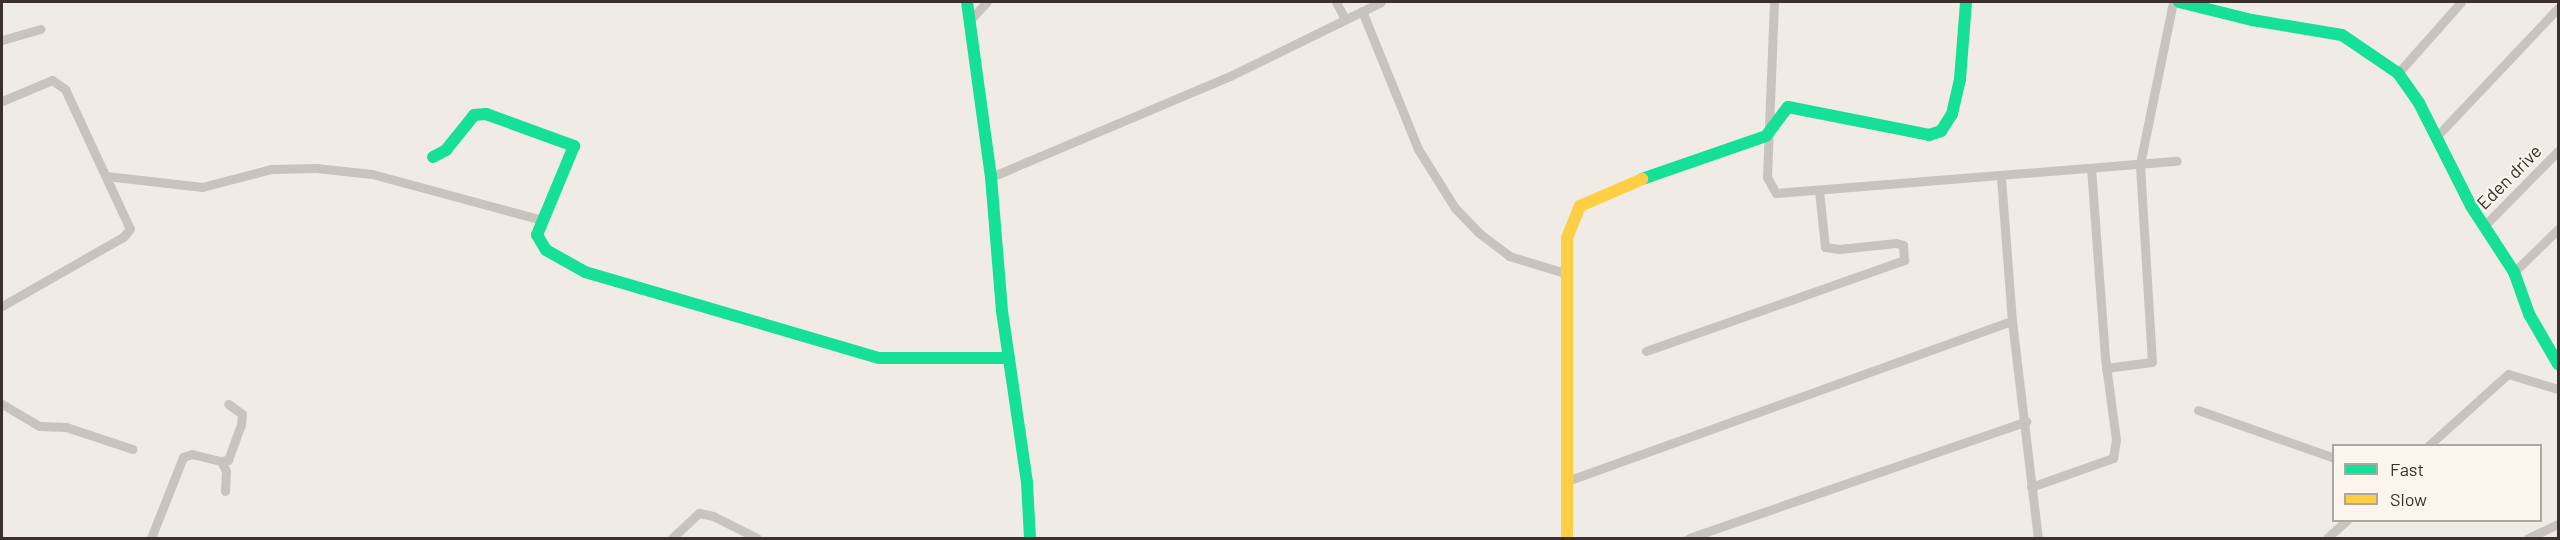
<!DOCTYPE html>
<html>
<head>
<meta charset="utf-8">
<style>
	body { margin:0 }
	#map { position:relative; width:2560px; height:540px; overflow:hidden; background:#f0ebe5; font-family:Barlow,sans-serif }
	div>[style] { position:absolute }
	.street>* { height:9px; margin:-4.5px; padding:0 4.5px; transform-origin:4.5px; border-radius:4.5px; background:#c9c3be }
	.fast>* { height:12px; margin:-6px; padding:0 6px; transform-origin:6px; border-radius:6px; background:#16e098 }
	.slow>* { height:12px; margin:-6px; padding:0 6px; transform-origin:6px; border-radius:6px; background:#ffcf43 }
	span { translate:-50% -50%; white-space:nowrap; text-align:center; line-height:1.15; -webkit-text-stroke:4.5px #fbf5ee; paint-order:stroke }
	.street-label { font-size:18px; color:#3b302b }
	.frame { position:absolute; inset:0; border:3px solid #3b302b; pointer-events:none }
	.legend { position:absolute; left:2332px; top:444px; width:210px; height:78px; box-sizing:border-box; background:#fbf5ee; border:2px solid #aea6a0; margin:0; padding:8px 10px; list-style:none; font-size:18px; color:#3b302b }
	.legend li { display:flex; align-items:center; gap:12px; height:30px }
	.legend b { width:30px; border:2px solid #aea6a0 }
</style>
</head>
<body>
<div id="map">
	<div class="street">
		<i style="left:1336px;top:2px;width:19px;rotate:62deg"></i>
		<i style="left:1774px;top:2px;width:175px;rotate:92.3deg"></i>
		<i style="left:1767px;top:177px;width:18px;rotate:61deg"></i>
		<i style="left:1776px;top:193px;width:402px;rotate:-4.6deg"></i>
		<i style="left:1362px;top:11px;width:149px;rotate:67.9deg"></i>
		<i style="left:1418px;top:149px;width:70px;rotate:57.9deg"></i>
		<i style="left:1455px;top:208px;width:35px;rotate:46deg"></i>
		<i style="left:1479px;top:233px;width:38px;rotate:37deg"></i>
		<i style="left:1509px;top:256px;width:59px;rotate:16.9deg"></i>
		<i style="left:969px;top:21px;width:26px;rotate:-47deg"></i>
		<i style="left:2px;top:40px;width:40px;rotate:-16deg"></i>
		<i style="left:2398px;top:73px;width:95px;rotate:-48.4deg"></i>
		<i style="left:2px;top:101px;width:54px;rotate:-22.8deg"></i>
		<i style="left:52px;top:80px;width:16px;rotate:35deg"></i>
		<i style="left:65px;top:89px;width:154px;rotate:65.1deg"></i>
		<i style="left:130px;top:229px;width:11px;rotate:131deg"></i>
		<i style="left:123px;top:237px;width:139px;rotate:150.3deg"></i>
		<i style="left:2436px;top:137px;width:178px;rotate:-46.6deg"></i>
		<i style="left:106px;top:176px;width:97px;rotate:6.5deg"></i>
		<i style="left:202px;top:187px;width:71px;rotate:-14.6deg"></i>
		<i style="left:271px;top:169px;width:45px;rotate:-1.3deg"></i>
		<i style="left:316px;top:168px;width:56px;rotate:6.1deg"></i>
		<i style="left:372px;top:174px;width:176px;rotate:15.1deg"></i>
		<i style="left:991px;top:177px;width:259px;rotate:-22.9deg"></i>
		<i style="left:1230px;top:76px;width:168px;rotate:-26.1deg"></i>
		<i style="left:2001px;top:178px;width:143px;rotate:85.6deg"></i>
		<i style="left:2012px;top:321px;width:219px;rotate:83.2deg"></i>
		<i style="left:2484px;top:226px;width:105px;rotate:-45.4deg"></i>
		<i style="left:2514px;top:272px;width:62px;rotate:-44.3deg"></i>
		<i style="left:1646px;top:351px;width:274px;rotate:-19.4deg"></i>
		<i style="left:1904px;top:260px;width:15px;rotate:-94deg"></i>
		<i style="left:1903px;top:245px;width:7px;rotate:-164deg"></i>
		<i style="left:1896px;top:243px;width:57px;rotate:174deg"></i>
		<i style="left:1839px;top:249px;width:14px;rotate:-172deg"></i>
		<i style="left:1825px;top:247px;width:56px;rotate:-96.1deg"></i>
		<i style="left:2106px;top:368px;width:46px;rotate:-7.4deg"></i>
		<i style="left:2152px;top:362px;width:198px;rotate:-93.5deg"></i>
		<i style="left:2140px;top:164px;width:165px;rotate:-78.5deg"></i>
		<i style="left:2px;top:404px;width:43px;rotate:30.7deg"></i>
		<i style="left:39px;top:426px;width:27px;rotate:2deg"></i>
		<i style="left:66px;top:427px;width:70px;rotate:18.4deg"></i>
		<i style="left:2198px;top:410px;width:144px;rotate:19.4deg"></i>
		<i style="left:2428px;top:446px;width:108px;rotate:-42deg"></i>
		<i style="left:2508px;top:374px;width:52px;rotate:16.7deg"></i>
		<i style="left:221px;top:461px;width:7px;rotate:-8deg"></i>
		<i style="left:228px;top:460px;width:37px;rotate:-70deg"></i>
		<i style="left:241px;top:425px;width:11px;rotate:-85deg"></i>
		<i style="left:242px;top:414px;width:17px;rotate:-144deg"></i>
		<i style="left:1567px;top:481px;width:473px;rotate:-19.8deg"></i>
		<i style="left:2031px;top:487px;width:87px;rotate:-19.5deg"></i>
		<i style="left:2113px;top:458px;width:18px;rotate:-81deg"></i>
		<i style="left:2116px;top:440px;width:83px;rotate:-97.6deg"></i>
		<i style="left:2105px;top:358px;width:190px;rotate:-94.2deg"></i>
		<i style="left:151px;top:538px;width:87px;rotate:-68.4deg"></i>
		<i style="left:183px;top:457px;width:9px;rotate:-18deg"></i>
		<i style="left:192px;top:454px;width:30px;rotate:14deg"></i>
		<i style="left:221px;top:461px;width:11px;rotate:63deg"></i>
		<i style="left:226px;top:471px;width:20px;rotate:93deg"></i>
		<i style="left:672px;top:538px;width:37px;rotate:-43deg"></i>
		<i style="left:699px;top:513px;width:14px;rotate:12deg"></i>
		<i style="left:713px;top:516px;width:49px;rotate:26.6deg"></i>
		<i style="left:1689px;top:538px;width:357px;rotate:-19.1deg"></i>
		<i style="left:2327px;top:538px;width:27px;rotate:-42deg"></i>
		<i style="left:2528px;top:538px;width:33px;rotate:-25deg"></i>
	</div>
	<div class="fast">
		<i style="left:967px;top:2px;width:177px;rotate:82.2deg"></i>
		<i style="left:991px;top:177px;width:134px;rotate:85.3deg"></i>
		<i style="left:1002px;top:311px;width:174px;rotate:81.7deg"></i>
		<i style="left:1027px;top:483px;width:55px;rotate:86.9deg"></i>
		<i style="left:2179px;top:2px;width:75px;rotate:13.9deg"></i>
		<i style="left:2252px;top:20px;width:91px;rotate:9.5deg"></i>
		<i style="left:2342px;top:35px;width:68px;rotate:34.2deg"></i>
		<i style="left:2398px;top:73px;width:37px;rotate:55deg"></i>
		<i style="left:2419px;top:103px;width:115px;rotate:63.2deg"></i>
		<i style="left:2471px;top:206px;width:79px;rotate:56.9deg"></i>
		<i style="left:2514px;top:272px;width:45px;rotate:70.3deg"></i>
		<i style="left:2529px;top:314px;width:58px;rotate:59.9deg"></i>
		<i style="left:433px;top:157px;width:15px;rotate:-28deg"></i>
		<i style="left:446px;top:150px;width:45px;rotate:-51.3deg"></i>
		<i style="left:474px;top:115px;width:12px;rotate:-5deg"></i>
		<i style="left:486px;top:114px;width:94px;rotate:20deg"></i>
		<i style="left:574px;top:146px;width:96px;rotate:112.6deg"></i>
		<i style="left:537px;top:235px;width:17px;rotate:59deg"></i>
		<i style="left:546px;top:250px;width:45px;rotate:29.4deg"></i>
		<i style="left:585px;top:272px;width:306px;rotate:16.3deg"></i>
		<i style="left:879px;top:358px;width:130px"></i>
		<i style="left:1642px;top:179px;width:131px;rotate:-19.1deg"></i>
		<i style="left:1766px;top:136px;width:36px;rotate:-53deg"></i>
		<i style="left:1788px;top:107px;width:144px;rotate:11.2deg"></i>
		<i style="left:1929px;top:135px;width:13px;rotate:-18deg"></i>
		<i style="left:1941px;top:131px;width:20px;rotate:-57deg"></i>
		<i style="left:1952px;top:114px;width:36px;rotate:-77deg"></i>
		<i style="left:1960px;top:79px;width:77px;rotate:-85.5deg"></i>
	</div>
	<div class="slow">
		<i style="left:1567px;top:538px;width:300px;rotate:-90deg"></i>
		<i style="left:1567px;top:238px;width:35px;rotate:-68deg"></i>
		<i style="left:1580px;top:206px;width:68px;rotate:-23.5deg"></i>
	</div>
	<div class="street-label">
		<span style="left:2509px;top:177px;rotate:-45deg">Eden drive</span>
	</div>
	<div class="frame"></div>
	<ul class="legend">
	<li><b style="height:8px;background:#16e098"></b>Fast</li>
	<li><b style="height:8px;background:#ffcf43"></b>Slow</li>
	</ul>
</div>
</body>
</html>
